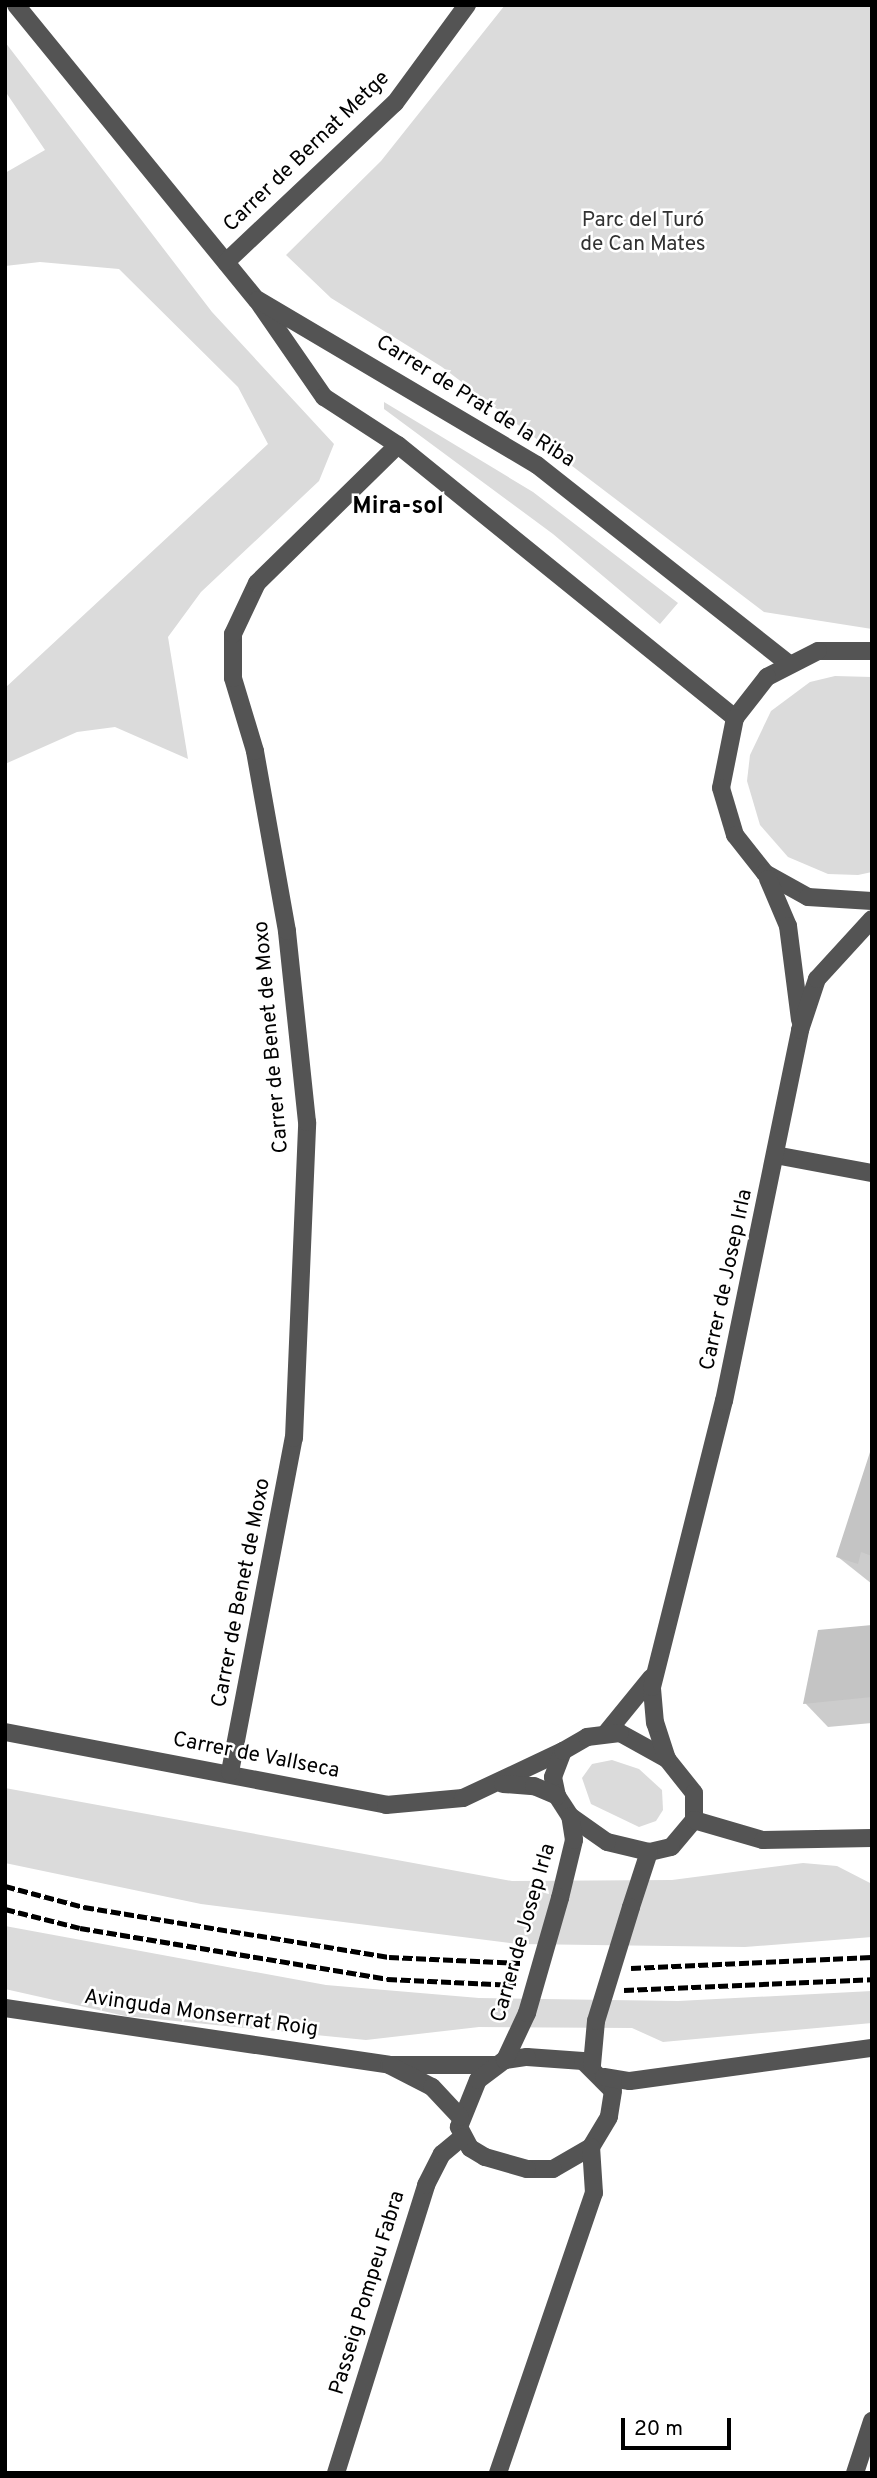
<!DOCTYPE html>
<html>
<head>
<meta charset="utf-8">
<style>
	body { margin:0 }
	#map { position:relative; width:877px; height:2478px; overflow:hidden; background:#fff; font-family:Overpass,sans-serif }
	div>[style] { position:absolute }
	.green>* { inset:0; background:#dbdbdb }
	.shadow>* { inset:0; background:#0003 }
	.building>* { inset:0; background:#c4c4c4 }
	.minor>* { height:18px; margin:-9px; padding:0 9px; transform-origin:9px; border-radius:9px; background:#545454 }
	.rail>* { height:5px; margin-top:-2.5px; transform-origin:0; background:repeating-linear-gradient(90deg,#000 0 10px,transparent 0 13.5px) }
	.minor-bridge>* { height:18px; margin:-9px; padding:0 9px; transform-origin:9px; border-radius:9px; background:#545454 }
	span { translate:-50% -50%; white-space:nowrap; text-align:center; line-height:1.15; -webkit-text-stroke:5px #fff; paint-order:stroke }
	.street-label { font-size:21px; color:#000 }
	.park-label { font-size:21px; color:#323232 }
	.quarter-label { font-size:24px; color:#000; font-weight:700 }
	.frame { position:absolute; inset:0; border:7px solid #000; pointer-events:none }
	.scale { position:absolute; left:621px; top:2418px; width:110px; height:32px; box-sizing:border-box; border:4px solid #000; border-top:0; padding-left:9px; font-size:21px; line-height:24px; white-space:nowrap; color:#000; -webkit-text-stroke:5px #fff; paint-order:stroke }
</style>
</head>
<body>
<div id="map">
	<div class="green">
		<i style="clip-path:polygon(505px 5px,872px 5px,872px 629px,764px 612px,442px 367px,331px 298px,286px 255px,381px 161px)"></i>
		<i style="clip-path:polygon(5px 42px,212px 312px,334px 444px,319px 481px,201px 592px,168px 637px,188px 759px,115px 727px,77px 732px,5px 764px,5px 688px,268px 444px,238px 387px,119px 269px,40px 262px,5px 266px,5px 173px,45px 150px,5px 91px)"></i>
		<i style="clip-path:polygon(384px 402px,533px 492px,678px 603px,660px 624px,553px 534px,384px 409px)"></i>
		<i style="clip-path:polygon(835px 676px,872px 677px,872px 872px,858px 875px,828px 874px,788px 857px,760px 825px,747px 781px,750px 755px,771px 711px,810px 682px)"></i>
		<i style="clip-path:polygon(612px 1760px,639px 1769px,662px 1790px,663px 1810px,656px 1821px,639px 1827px,591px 1804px,582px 1778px,592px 1764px)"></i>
		<i style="clip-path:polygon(5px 1788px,512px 1881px,672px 1880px,803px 1863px,837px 1866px,872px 1884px,872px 1937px,745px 1947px,518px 1944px,201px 1904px,5px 1863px)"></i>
		<i style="clip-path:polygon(5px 1926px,326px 1985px,479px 1998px,678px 2001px,872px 1991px,872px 2023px,663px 2042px,632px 2028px,479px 2027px,366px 2040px,125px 2016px,5px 1989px)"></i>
	</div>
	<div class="shadow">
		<i style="clip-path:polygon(872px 1453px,872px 1584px,838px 1557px)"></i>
		<i style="clip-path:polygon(872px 1626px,872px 1723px,828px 1727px,805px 1703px)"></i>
	</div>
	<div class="building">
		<i style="clip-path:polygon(871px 1449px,872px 1556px,861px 1552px,858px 1564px,836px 1557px)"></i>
		<i style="clip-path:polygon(872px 1625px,872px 1697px,803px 1704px,818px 1630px)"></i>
	</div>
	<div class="minor">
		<i style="left:16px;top:5px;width:381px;rotate:50.8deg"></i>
		<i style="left:257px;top:300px;width:118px;rotate:55.4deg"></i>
		<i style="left:324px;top:397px;width:88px;rotate:33deg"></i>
		<i style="left:398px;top:445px;width:434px;rotate:39deg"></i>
		<i style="left:226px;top:262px;width:232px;rotate:-43.3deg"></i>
		<i style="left:395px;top:103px;width:122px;rotate:-53.7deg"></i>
		<i style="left:258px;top:300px;width:324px;rotate:30.6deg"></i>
		<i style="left:537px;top:465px;width:320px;rotate:38.3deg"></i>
		<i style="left:872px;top:651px;width:54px;rotate:180deg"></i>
		<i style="left:818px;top:651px;width:57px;rotate:153deg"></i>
		<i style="left:767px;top:677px;width:52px;rotate:128deg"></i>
		<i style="left:735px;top:718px;width:71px;rotate:101.3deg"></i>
		<i style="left:721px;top:788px;width:49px;rotate:73.4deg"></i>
		<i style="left:735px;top:835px;width:48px;rotate:51.7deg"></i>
		<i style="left:765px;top:873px;width:49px;rotate:29.2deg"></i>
		<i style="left:808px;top:897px;width:64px;rotate:3.6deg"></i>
		<i style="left:768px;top:879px;width:51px;rotate:66.9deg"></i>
		<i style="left:788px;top:926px;width:95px;rotate:82.7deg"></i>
		<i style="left:775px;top:1155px;width:99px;rotate:10.5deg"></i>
		<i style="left:5px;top:1732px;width:388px;rotate:10.8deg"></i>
		<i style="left:386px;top:1805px;width:77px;rotate:-5.2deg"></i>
		<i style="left:463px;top:1798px;width:110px;rotate:-25.2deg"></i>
		<i style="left:607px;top:1732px;width:70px;rotate:-50.8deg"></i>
		<i style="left:620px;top:1733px;width:54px;rotate:29deg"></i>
		<i style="left:667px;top:1759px;width:43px;rotate:51.5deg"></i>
		<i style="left:694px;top:1793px;width:27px;rotate:90deg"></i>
		<i style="left:694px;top:1820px;width:35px;rotate:130deg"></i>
		<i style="left:671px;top:1847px;width:23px;rotate:167deg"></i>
		<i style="left:649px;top:1852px;width:43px;rotate:-166.6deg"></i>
		<i style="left:607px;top:1842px;width:45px;rotate:-144.9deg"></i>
		<i style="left:570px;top:1816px;width:24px;rotate:-123deg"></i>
		<i style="left:557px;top:1796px;width:19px;rotate:-102deg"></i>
		<i style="left:553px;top:1777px;width:28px;rotate:-69deg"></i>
		<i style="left:563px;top:1751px;width:28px;rotate:-30deg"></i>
		<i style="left:587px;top:1737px;width:33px;rotate:-7deg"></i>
		<i style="left:667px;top:1759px;width:38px;rotate:-108deg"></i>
		<i style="left:655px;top:1723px;width:36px;rotate:-95deg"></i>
		<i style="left:652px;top:1687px;width:295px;rotate:-75.9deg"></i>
		<i style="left:724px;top:1401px;width:379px;rotate:-78.4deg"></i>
		<i style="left:800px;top:1030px;width:54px;rotate:-71.6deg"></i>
		<i style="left:817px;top:979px;width:81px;rotate:-47.5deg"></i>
		<i style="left:230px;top:1772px;width:340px;rotate:-79.2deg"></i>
		<i style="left:294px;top:1438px;width:316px;rotate:-87.6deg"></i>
		<i style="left:307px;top:1122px;width:192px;rotate:-96deg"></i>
		<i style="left:287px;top:931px;width:183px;rotate:-100.1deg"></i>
		<i style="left:255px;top:751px;width:76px;rotate:-106.8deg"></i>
		<i style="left:233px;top:678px;width:44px;rotate:-90deg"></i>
		<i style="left:233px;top:634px;width:56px;rotate:-64.8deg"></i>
		<i style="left:257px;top:583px;width:197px;rotate:-44.4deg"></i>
		<i style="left:503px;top:1784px;width:31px;rotate:4deg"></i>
		<i style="left:534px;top:1786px;width:25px;rotate:23deg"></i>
		<i style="left:694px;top:1820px;width:72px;rotate:16.2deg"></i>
		<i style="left:763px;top:1840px;width:109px;rotate:-1.1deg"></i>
		<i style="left:560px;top:1898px;width:60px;rotate:-76.4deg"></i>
		<i style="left:574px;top:1840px;width:24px;rotate:-99deg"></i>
		<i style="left:631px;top:1907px;width:58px;rotate:-71.9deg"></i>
		<i style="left:5px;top:2008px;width:388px;rotate:8.4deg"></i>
		<i style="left:389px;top:2065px;width:107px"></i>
		<i style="left:527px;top:2057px;width:56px;rotate:4.1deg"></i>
		<i style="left:583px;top:2061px;width:42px;rotate:45deg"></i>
		<i style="left:613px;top:2091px;width:26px;rotate:99deg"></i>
		<i style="left:609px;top:2117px;width:35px;rotate:121deg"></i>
		<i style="left:591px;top:2147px;width:44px;rotate:149.9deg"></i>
		<i style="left:553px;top:2169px;width:26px;rotate:180deg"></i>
		<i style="left:527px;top:2169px;width:44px;rotate:-164.1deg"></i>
		<i style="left:485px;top:2157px;width:17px;rotate:-149deg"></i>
		<i style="left:470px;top:2148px;width:24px;rotate:-118deg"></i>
		<i style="left:459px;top:2127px;width:51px;rotate:-68deg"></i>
		<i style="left:478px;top:2080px;width:34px;rotate:-37deg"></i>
		<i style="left:505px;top:2060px;width:22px;rotate:-8deg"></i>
		<i style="left:505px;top:2060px;width:52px;rotate:-64.9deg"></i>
		<i style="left:592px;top:2065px;width:44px;rotate:-84.8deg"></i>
		<i style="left:391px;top:2066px;width:46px;rotate:27.1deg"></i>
		<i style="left:432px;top:2087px;width:41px;rotate:47deg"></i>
		<i style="left:604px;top:2077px;width:26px;rotate:9deg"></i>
		<i style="left:630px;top:2081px;width:244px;rotate:-7.8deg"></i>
		<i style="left:336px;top:2473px;width:302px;rotate:-72.6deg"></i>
		<i style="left:426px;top:2185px;width:35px;rotate:-63deg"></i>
		<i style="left:442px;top:2154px;width:26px;rotate:-40deg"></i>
		<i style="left:498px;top:2473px;width:296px;rotate:-71.1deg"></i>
		<i style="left:594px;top:2193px;width:46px;rotate:-93.7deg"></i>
		<i style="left:855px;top:2473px;width:55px;rotate:-71.9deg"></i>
	</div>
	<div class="rail">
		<i style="left:5px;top:1886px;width:82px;rotate:14.9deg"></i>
		<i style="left:84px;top:1907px;width:309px;rotate:9.3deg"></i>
		<i style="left:389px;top:1957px;width:133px;rotate:2.6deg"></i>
		<i style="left:5px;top:1909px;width:77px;rotate:14.2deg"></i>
		<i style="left:80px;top:1928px;width:311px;rotate:9.4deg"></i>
		<i style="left:387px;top:1979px;width:129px;rotate:2.7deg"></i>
		<i style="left:631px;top:1968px;width:241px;rotate:-2.6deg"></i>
		<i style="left:624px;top:1990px;width:248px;rotate:-2.5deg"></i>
	</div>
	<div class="minor-bridge">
		<i style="left:527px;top:2013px;width:120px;rotate:-74deg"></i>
		<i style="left:596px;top:2021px;width:119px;rotate:-72.9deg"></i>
	</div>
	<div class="street-label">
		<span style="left:307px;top:152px;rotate:-44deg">Carrer de Bernat Metge</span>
		<span style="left:475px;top:402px;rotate:32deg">Carrer de Prat de la Riba</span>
		<span style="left:272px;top:1037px;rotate:-95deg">Carrer de Benet de Moxo</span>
		<span style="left:727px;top:1280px;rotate:-78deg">Carrer de Josep Irla</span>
		<span style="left:242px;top:1593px;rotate:-79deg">Carrer de Benet de Moxo</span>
		<span style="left:256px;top:1756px;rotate:11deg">Carrer de Vallseca</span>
		<span style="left:524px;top:1933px;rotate:-74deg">Carrer de Josep Irla</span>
		<span style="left:201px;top:2014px;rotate:8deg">Avinguda Monserrat Roig</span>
		<span style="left:368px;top:2293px;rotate:-73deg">Passeig Pompeu Fabra</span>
	</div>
	<div class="park-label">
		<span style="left:643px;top:233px">Parc del Turó<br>de Can Mates</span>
	</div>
	<div class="quarter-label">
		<span style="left:398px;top:508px">Mira-sol</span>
	</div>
	<div class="frame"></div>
	<div class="scale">20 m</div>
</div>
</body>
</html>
